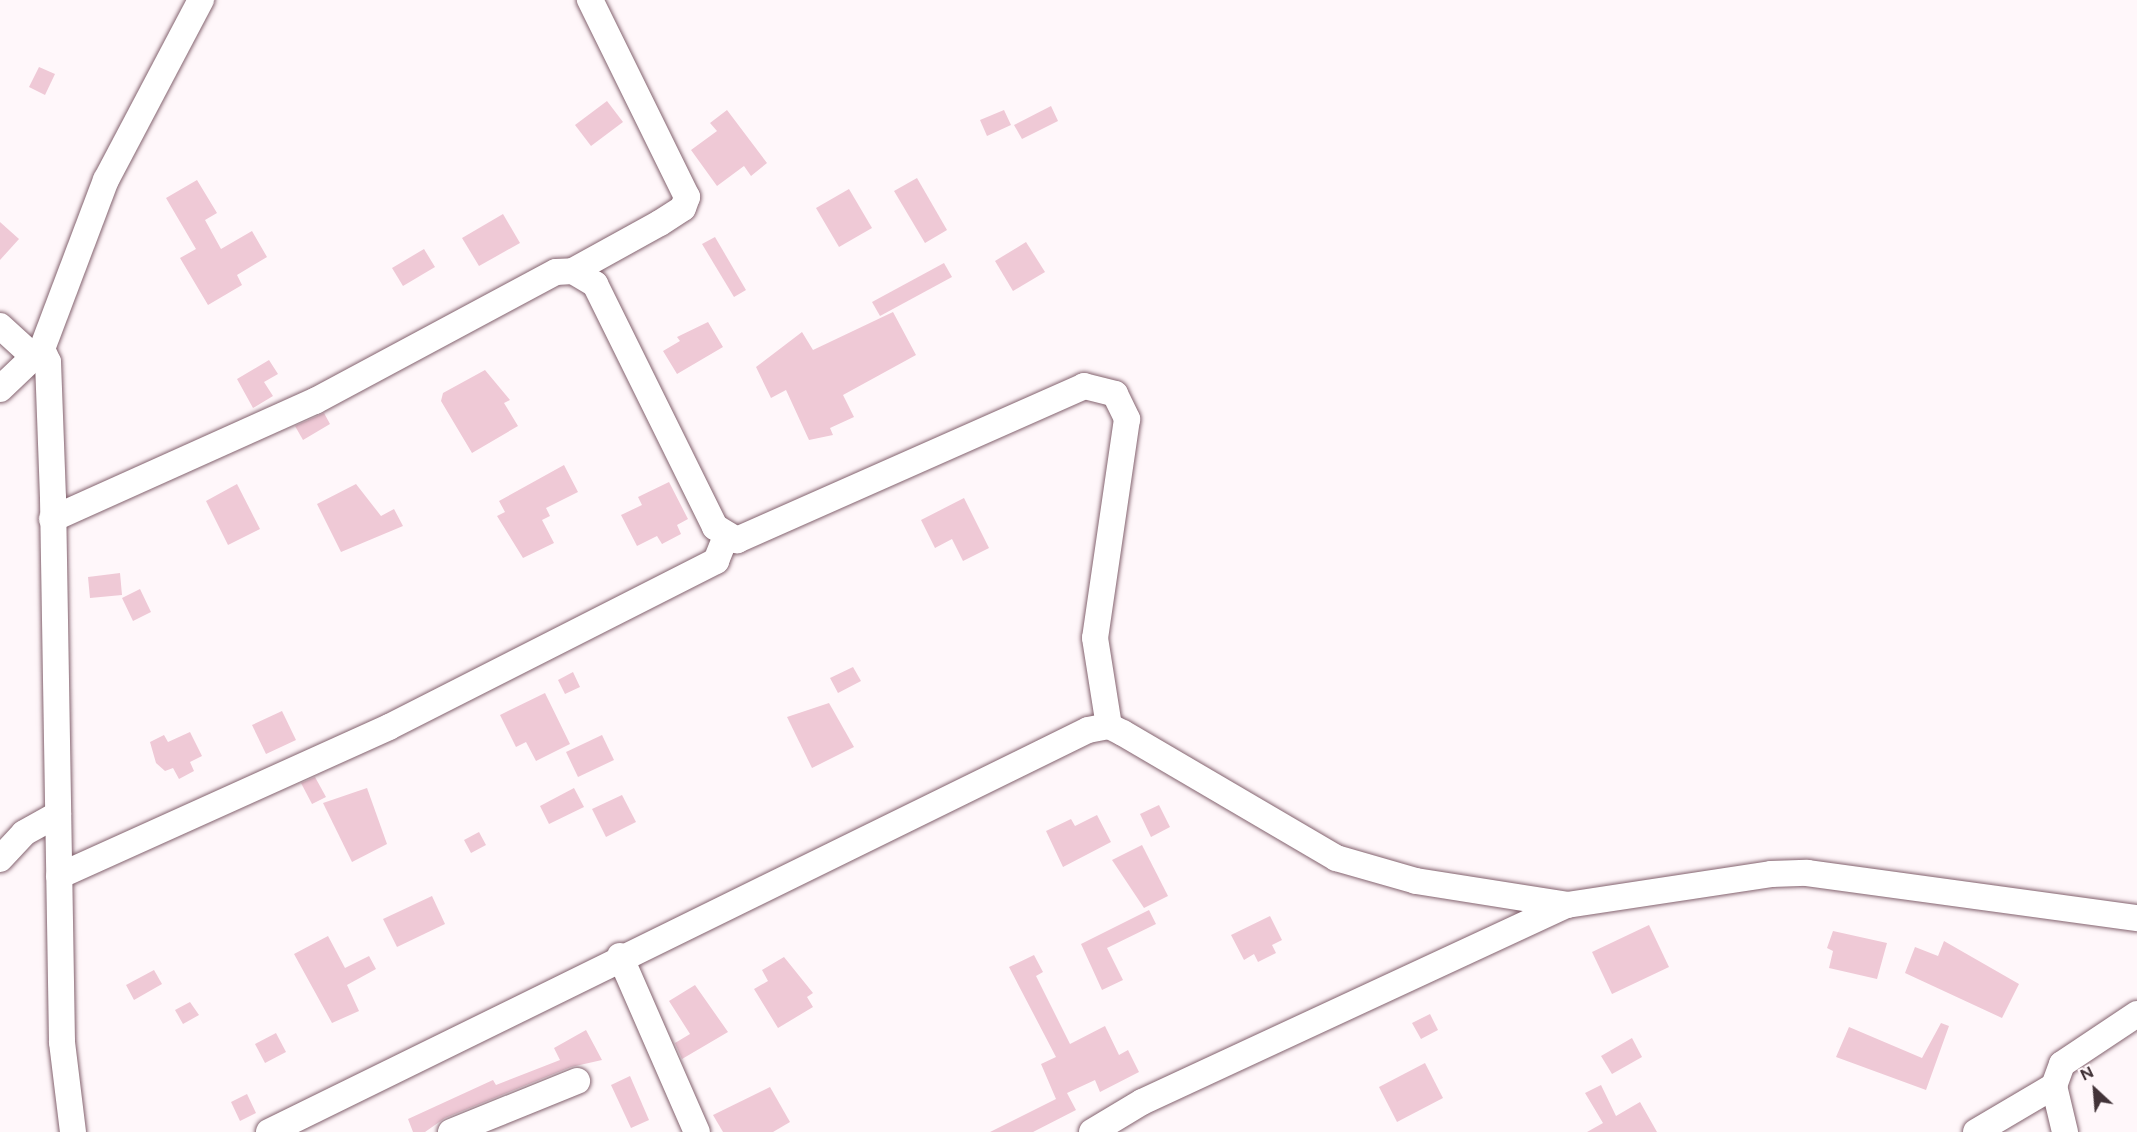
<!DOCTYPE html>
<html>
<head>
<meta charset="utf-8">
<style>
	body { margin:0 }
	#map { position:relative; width:2137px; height:1132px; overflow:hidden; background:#fff7fa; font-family:Figtree,sans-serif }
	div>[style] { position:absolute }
	.building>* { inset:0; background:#efc9d6 }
	.roads { filter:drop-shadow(0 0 2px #84636f) drop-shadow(0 0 2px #84636f) }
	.minor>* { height:26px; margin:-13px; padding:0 13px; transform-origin:13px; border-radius:13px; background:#fff }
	span { translate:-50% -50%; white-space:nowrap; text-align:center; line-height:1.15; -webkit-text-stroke:5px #fff7fa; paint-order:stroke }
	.north { position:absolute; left:2065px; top:1060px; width:60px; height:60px; -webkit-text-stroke:4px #fff7fa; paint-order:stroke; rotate:334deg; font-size:16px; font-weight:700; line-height:24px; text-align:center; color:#423338 }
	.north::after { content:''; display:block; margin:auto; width:21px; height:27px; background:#423338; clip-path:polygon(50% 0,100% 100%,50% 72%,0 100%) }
</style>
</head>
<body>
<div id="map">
	<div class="building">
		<i style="clip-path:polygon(39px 67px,55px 74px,45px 95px,29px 87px)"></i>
		<i style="clip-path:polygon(607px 101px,623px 122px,591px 146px,575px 125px)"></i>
		<i style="clip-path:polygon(1051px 106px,1058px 121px,1022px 139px,1014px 125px)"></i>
		<i style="clip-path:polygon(727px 110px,767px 163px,751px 176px,744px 166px,717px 186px,691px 150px,717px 131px,710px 123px)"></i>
		<i style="clip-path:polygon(1004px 110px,1011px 125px,987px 136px,980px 120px)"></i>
		<i style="clip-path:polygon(917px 178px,947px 230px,925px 243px,894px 191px)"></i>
		<i style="clip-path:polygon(197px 180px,217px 213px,205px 220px,221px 249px,252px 231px,267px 257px,237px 275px,242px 285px,208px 305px,180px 258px,196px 249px,166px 198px)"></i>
		<i style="clip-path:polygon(849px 189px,872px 228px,839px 247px,816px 208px)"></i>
		<i style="clip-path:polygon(503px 214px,520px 243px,479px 266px,462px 238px)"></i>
		<i style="clip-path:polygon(0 222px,19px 239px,0 260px)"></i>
		<i style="clip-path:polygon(715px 237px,746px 290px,734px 297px,702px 244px)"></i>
		<i style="clip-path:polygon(1026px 242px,1045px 272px,1013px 291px,995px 261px)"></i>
		<i style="clip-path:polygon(424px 249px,435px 267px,403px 286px,392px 268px)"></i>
		<i style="clip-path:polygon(944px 263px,952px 277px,880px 316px,872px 302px)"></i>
		<i style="clip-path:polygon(893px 312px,916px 355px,843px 395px,854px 417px,830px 428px,833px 435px,809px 440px,786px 390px,771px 398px,756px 367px,802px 332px,813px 350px)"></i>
		<i style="clip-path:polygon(708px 322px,723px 347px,677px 374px,663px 351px,680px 341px,677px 337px)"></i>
		<i style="clip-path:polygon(269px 360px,278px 374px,264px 382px,273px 396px,253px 408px,237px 379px)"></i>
		<i style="clip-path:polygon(485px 370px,510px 400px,504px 403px,518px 426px,472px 453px,441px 401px,443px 393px)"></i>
		<i style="clip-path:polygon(324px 413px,330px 424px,303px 440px,295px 426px)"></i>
		<i style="clip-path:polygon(564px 465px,578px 492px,546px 508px,550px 516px,542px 520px,554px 543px,523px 558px,497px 516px,505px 512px,499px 501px)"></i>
		<i style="clip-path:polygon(669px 482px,688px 519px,677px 525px,681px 534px,662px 544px,657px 536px,637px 546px,621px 515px,642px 505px,638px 497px)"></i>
		<i style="clip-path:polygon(237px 484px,260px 529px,228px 545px,206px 501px)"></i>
		<i style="clip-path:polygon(356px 484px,381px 516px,394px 509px,403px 526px,341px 552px,317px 504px)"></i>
		<i style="clip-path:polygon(964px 498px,989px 548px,963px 561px,952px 539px,935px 548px,921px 520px)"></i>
		<i style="clip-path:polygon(120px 573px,122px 595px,90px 598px,88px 577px)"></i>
		<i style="clip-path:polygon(140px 589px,151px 612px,133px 621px,122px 598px)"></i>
		<i style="clip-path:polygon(853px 667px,861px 681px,838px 693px,830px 678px)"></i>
		<i style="clip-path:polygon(573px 672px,580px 687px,565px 694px,558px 680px)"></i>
		<i style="clip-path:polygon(545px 693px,570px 744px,536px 761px,526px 742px,516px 747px,500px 715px)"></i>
		<i style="clip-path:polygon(829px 703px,854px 747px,812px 768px,787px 717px)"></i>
		<i style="clip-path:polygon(282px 711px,296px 740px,266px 754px,252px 725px)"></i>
		<i style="clip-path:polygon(190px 732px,202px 756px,190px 762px,194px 771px,179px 779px,173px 768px,165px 771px,156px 763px,150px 742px,164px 735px,168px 742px)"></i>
		<i style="clip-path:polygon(602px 735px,614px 760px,578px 777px,566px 752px)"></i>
		<i style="clip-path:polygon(315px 777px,326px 797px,312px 804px,301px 783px)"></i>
		<i style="clip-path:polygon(367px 788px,387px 844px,352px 862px,323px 803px)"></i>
		<i style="clip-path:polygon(574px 788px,584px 807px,549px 824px,540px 806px)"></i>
		<i style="clip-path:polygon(622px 795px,636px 822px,606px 837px,592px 809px)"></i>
		<i style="clip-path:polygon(1159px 805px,1170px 827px,1151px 837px,1140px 814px)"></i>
		<i style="clip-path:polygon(1097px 815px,1111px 842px,1063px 867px,1046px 831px,1071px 819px,1075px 826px)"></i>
		<i style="clip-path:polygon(479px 832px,486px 845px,471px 853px,464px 840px)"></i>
		<i style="clip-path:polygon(1142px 845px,1168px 896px,1144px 908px,1112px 860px)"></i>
		<i style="clip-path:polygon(432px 896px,445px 924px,397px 947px,383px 919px)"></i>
		<i style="clip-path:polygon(1149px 910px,1156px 924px,1107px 948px,1123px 980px,1102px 990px,1081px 944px)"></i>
		<i style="clip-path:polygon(1270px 916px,1282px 940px,1272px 945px,1276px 953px,1258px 962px,1254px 954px,1244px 960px,1231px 935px)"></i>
		<i style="clip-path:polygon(1649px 925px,1669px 967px,1612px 994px,1592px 952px)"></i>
		<i style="clip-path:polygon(1833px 931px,1887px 943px,1877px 979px,1829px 968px,1833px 951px,1827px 948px)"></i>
		<i style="clip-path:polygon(328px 936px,345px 968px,369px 956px,376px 969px,347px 985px,359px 1011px,332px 1023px,294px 954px)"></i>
		<i style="clip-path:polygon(1944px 941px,2019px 984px,2002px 1018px,1905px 973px,1915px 947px,1938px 956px)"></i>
		<i style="clip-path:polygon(1034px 955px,1043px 972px,1036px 976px,1070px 1044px,1105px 1026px,1119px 1055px,1128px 1050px,1139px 1072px,1100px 1092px,1095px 1080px,1067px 1093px,1076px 1110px,1033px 1132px,990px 1132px,1056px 1099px,1041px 1064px,1056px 1057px,1009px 967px)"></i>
		<i style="clip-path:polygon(784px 957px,813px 993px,807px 997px,813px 1007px,778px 1028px,754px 989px,768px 981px,762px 970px)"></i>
		<i style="clip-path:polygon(154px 970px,162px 984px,134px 1000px,126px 985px)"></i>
		<i style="clip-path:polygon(695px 985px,728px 1032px,682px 1059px,675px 1043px,690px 1034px,669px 1001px)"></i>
		<i style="clip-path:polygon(190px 1002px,199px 1015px,183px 1024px,175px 1010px)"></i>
		<i style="clip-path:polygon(1430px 1014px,1438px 1030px,1421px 1039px,1412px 1023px)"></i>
		<i style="clip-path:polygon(1941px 1023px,1949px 1026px,1926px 1090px,1836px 1057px,1849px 1027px,1922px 1058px)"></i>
		<i style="clip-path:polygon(586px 1030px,602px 1060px,571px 1067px,445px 1118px,425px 1132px,413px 1132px,408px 1119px,493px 1080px,496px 1085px,560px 1060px,554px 1048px)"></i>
		<i style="clip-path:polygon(276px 1033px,286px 1052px,265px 1063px,255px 1044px)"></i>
		<i style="clip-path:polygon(1632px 1038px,1642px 1057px,1612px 1074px,1601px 1056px)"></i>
		<i style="clip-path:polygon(1425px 1063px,1443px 1098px,1397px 1122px,1379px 1087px)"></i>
		<i style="clip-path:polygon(630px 1076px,649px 1120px,631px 1128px,611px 1085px)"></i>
		<i style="clip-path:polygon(1601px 1085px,1616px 1116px,1640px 1102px,1657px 1132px,1587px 1132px,1603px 1123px,1585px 1093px)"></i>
		<i style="clip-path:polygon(770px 1087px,790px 1122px,773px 1132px,723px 1132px,713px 1115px)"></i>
		<i style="clip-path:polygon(247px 1094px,256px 1113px,240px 1121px,231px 1102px)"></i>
	</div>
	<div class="roads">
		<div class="minor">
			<i style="left:573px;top:271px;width:99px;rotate:-28.9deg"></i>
			<i style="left:660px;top:223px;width:27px;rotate:-33deg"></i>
			<i style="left:683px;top:208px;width:12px;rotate:-70deg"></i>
			<i style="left:687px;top:197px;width:220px;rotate:-116.2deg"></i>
			<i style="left:0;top:326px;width:46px;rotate:42.4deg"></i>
			<i style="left:0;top:389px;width:58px;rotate:-43.6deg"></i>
			<i style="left:52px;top:519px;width:288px;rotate:-24.2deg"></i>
			<i style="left:315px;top:401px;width:273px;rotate:-28.2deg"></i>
			<i style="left:556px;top:272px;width:17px;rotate:-3deg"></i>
			<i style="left:573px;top:271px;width:26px;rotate:31deg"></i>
			<i style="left:595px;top:284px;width:271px;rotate:63.7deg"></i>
			<i style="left:715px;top:527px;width:26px;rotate:31deg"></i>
			<i style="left:737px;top:540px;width:380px;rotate:-23.9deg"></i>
			<i style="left:1084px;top:386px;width:32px;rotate:14deg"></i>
			<i style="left:1115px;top:394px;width:28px;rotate:64deg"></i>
			<i style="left:1127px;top:419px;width:221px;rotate:98.3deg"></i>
			<i style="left:1095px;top:638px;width:89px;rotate:81deg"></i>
			<i style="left:0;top:859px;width:35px;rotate:-47deg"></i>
			<i style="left:24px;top:833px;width:39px;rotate:-29deg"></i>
			<i style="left:59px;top:876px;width:362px;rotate:-24.3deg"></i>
			<i style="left:389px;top:727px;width:367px;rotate:-26.9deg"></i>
			<i style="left:716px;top:561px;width:27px;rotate:-68deg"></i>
			<i style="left:620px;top:956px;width:192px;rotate:66.4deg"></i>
			<i style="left:73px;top:1132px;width:91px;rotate:-97deg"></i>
			<i style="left:62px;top:1042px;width:544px;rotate:-90.95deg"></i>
			<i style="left:53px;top:498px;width:136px;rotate:-92.1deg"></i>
			<i style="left:48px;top:362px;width:14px;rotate:-115deg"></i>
			<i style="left:42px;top:349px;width:181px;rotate:-69.3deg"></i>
			<i style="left:106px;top:180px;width:204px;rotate:-62.2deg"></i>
			<i style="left:269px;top:1132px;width:912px;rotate:-26.14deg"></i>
			<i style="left:1088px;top:730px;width:21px;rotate:-11deg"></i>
			<i style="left:1109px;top:726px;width:16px;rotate:27deg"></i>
			<i style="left:1123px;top:733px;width:247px;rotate:30.4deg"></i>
			<i style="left:1336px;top:858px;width:83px;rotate:16deg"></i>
			<i style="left:1416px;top:881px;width:153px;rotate:9deg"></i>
			<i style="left:451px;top:1132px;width:136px;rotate:-22deg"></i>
			<i style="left:1092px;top:1132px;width:58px;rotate:-31deg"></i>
			<i style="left:1142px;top:1102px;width:468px;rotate:-24.9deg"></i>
			<i style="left:1567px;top:905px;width:206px;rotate:-8.6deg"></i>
			<i style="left:1771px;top:874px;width:36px;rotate:-2deg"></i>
			<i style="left:1807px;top:873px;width:333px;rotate:7.8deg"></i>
			<i style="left:1976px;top:1132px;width:91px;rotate:-30.5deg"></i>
			<i style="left:2065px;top:1132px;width:47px;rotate:-103.4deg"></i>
			<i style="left:2054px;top:1086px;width:23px;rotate:-70deg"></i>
			<i style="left:2062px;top:1064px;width:90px;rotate:-33.7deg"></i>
		</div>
	</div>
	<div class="north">N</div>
</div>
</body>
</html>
